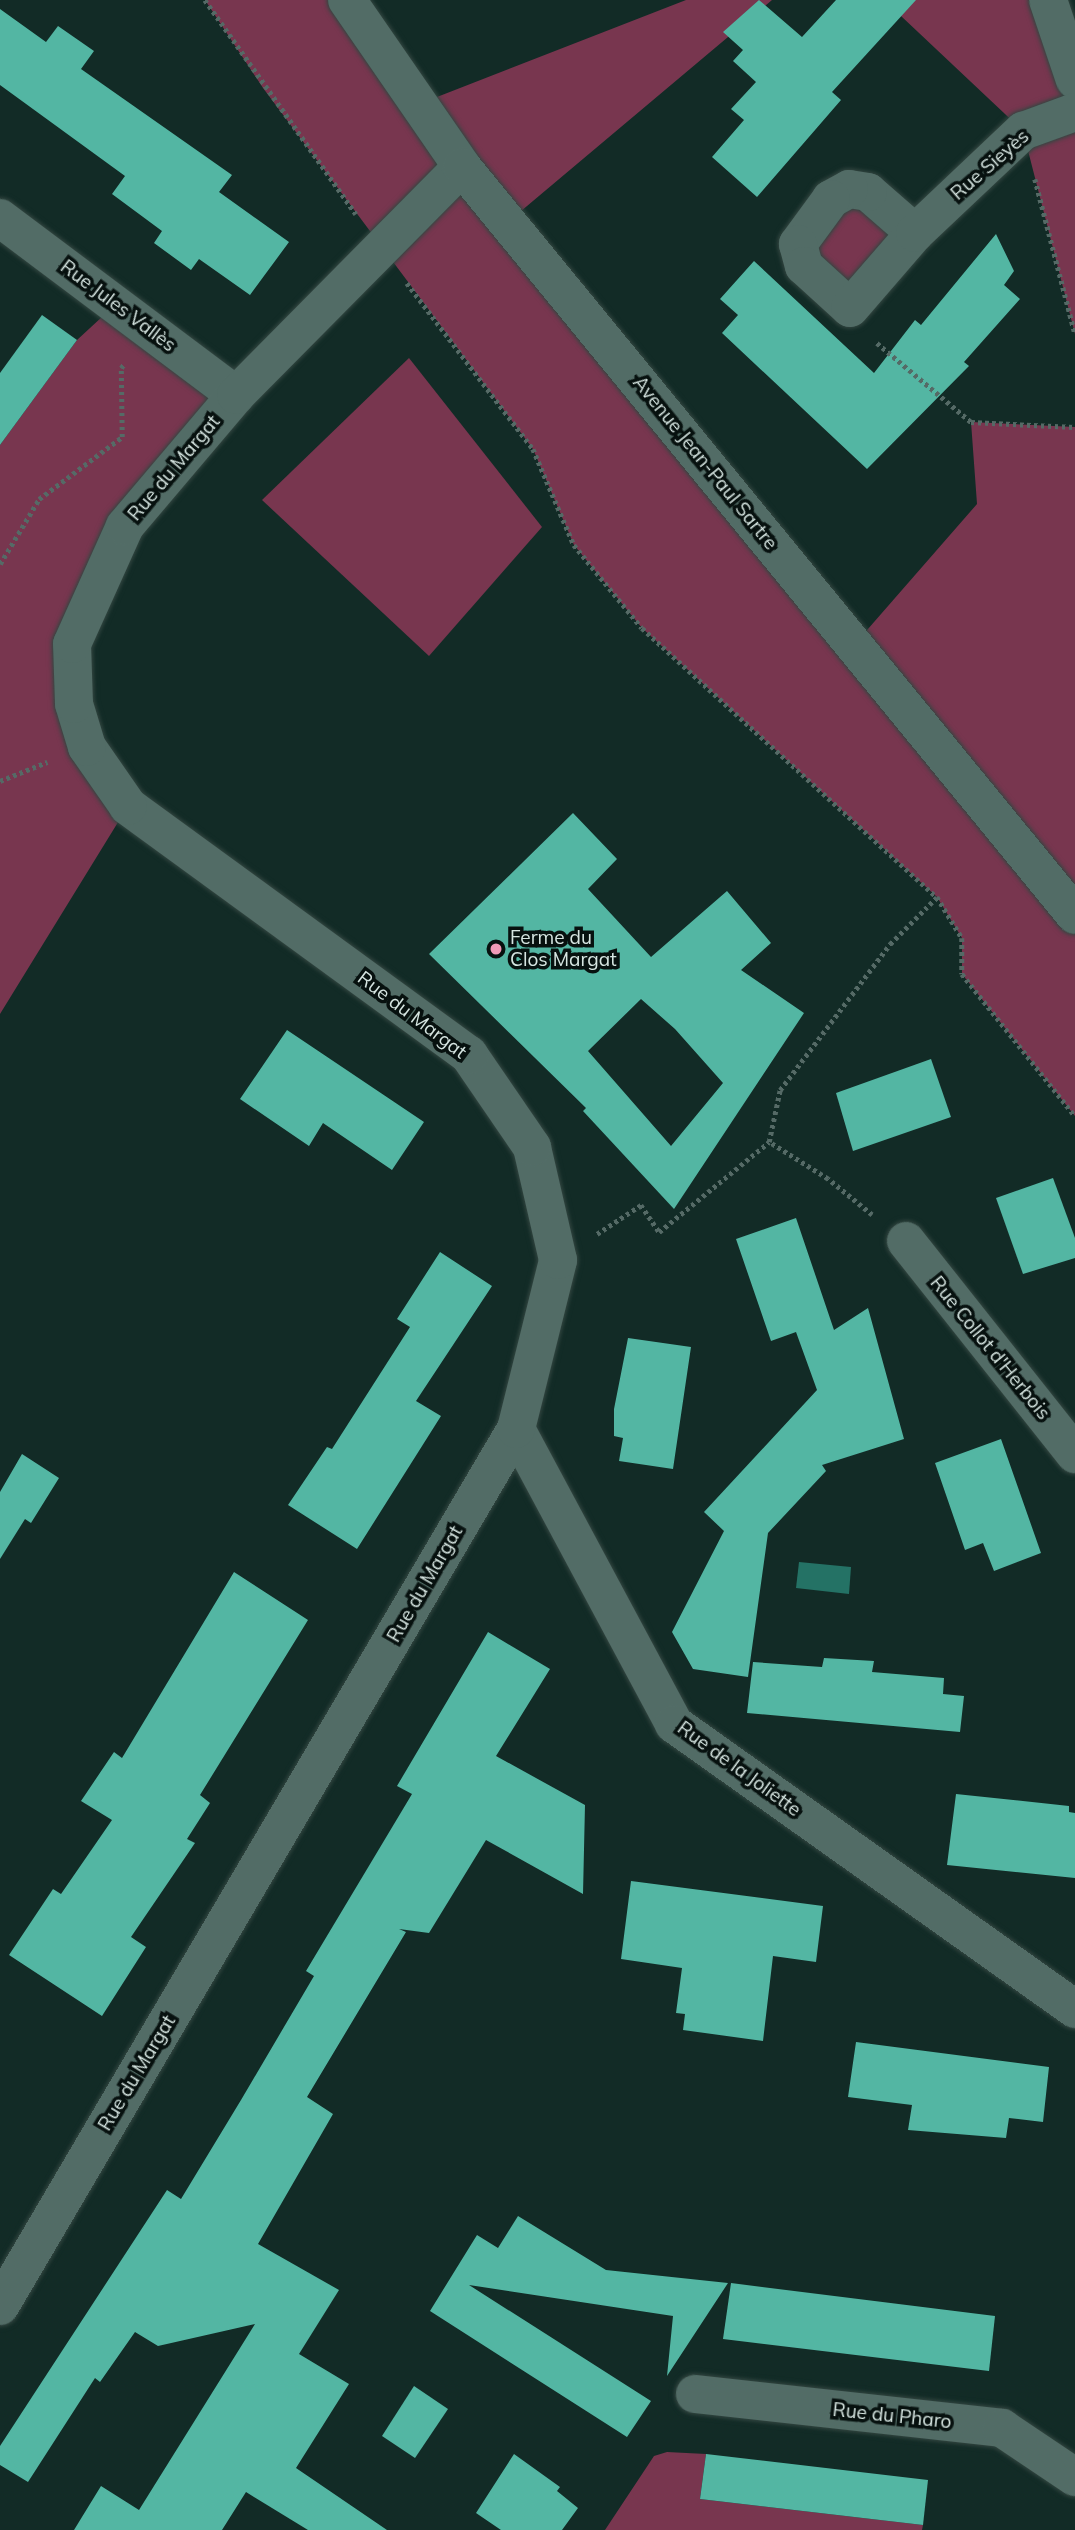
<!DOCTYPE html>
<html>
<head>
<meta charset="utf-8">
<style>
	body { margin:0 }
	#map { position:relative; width:1075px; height:2530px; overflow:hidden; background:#122b26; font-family:Mulish,sans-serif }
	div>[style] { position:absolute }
	.green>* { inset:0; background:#78364f }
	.water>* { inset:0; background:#247265 }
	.building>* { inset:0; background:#53b6a3 }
	.path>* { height:4.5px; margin-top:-2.25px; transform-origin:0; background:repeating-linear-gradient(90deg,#556a66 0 3.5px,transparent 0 7px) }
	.roads { filter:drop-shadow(0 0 2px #334641) drop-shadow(0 0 2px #334641) }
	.street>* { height:38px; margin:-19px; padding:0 19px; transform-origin:19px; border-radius:19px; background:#526c66 }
	.secondary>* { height:38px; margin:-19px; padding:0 19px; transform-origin:19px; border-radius:19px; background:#526c66 }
	.dots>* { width:19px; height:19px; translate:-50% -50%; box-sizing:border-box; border:4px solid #07110f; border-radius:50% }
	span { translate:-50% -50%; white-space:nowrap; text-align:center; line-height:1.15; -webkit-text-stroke:7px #07110f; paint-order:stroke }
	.street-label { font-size:19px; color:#d6e5e1 }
	.poi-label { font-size:19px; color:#d6e5e1 }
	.left { translate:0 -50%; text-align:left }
</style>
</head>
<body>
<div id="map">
	<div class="green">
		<i style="clip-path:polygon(205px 0,347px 0,419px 104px,686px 0,772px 0,508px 222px,854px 645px,977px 504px,971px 422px,1075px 427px,1075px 1116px,962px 974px,962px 938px,937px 897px,642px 628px,574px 545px,533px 449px,263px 88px)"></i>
		<i style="clip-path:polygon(891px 0,1048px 0,1075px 80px,1075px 334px,1023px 131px,901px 16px)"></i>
		<i style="clip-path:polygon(849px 189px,915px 233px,850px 308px,805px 229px)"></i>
		<i style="clip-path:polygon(116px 304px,236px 395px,125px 526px,74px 704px,128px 806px,0 1014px,0 445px,77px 340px)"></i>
		<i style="clip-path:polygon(409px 358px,542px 527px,429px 656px,262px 500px)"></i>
		<i style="clip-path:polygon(667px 2452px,706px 2454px,700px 2499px,923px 2525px,922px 2530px,605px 2530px,654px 2456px)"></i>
	</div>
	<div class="water">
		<i style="clip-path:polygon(799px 1562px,851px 1567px,849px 1594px,796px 1588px)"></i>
	</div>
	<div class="building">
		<i style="clip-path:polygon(759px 0,802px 37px,836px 0,916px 0,832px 92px,841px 100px,757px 197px,712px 157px,744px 120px,731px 109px,756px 82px,733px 61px,743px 50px,723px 32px)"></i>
		<i style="clip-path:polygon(0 9px,46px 42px,58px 26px,94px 51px,81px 69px,232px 175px,219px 192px,289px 242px,250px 295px,199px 259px,191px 270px,154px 243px,162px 231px,112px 194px,125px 176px,0 85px)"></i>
		<i style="clip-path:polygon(996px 234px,1014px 271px,1004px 285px,1020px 299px,964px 362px,969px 366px,867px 469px,722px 333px,738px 315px,720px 299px,754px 261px,874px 373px,915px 320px,921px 325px)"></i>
		<i style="clip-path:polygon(42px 315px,77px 340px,0 445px,0 373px)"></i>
		<i style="clip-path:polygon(evenodd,573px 813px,617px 859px,588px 889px,651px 957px,727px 891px,771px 943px,741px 970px,804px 1013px,674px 1209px,583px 1111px,586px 1108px,429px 954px,573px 813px,641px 999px,675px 1029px,723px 1083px,671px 1146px,588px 1051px,641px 999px)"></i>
		<i style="clip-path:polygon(287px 1030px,424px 1122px,392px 1170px,323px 1123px,309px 1146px,240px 1099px)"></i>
		<i style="clip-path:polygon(931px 1059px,951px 1117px,853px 1151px,836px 1093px)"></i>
		<i style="clip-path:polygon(1053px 1178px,1075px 1238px,1075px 1258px,1023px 1274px,996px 1198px)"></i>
		<i style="clip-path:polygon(796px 1218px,834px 1330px,868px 1308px,904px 1439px,822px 1465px,826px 1471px,768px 1533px,748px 1677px,693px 1669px,672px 1632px,724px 1531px,704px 1512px,817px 1390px,796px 1332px,771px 1341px,736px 1239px)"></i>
		<i style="clip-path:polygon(440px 1252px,492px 1286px,416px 1401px,441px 1416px,357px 1549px,288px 1505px,327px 1447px,332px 1449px,410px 1327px,397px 1319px)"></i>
		<i style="clip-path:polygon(628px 1338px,691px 1347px,673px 1469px,619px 1461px,623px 1438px,614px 1436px,614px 1409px)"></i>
		<i style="clip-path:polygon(1001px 1439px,1041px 1553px,994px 1571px,983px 1543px,965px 1550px,935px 1463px)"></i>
		<i style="clip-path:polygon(22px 1454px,59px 1478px,31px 1523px,25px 1519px,0 1559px,0 1492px)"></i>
		<i style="clip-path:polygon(234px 1572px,308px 1620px,200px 1795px,210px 1803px,187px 1839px,195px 1843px,131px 1937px,146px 1947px,102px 2016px,9px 1955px,53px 1889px,61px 1894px,112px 1820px,81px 1801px,114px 1752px,122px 1758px)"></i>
		<i style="clip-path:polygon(488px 1632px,550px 1669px,496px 1756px,585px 1805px,583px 1894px,486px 1840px,429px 1933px,399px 1929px,406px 1932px,307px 2097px,333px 2114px,258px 2244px,339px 2290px,299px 2354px,349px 2384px,296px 2468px,387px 2530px,308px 2530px,246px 2492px,222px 2530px,74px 2530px,101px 2486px,139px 2510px,255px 2324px,158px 2346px,135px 2332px,100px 2382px,95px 2378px,28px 2482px,0 2465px,0 2446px,167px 2190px,181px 2199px,241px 2100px,314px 1976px,306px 1971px,412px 1794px,397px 1786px)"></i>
		<i style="clip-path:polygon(824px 1658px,874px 1661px,872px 1672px,944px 1678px,943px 1694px,964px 1696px,960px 1732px,747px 1713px,753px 1662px,822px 1667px)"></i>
		<i style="clip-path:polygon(956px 1794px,1069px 1806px,1069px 1812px,1075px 1813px,1075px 1878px,947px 1865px)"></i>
		<i style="clip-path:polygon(631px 1881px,823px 1906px,816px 1962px,773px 1956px,763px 2041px,683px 2030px,685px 2014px,676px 2013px,682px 1968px,621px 1959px)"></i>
		<i style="clip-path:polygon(856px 2042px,1049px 2067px,1043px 2122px,1009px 2118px,1006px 2138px,908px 2130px,912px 2105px,848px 2097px)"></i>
		<i style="clip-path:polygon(518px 2216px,606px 2270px,728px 2283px,667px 2376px,673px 2316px,469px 2285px,651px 2401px,627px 2437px,430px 2311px,477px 2235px,498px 2248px)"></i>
		<i style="clip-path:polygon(731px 2283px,995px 2316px,989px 2371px,723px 2339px)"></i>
		<i style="clip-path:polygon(414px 2386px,448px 2409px,415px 2458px,382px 2436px)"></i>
		<i style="clip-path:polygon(514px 2454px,560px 2487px,557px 2491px,578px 2508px,562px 2530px,501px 2530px,476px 2513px)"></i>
		<i style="clip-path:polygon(706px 2454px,928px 2480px,923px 2525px,700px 2499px)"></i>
	</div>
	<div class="path">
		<i style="left:205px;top:0;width:262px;rotate:54.8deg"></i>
		<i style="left:1035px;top:179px;width:160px;rotate:75.5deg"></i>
		<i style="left:407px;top:283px;width:208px;rotate:52.8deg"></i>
		<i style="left:533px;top:449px;width:104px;rotate:66.9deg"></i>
		<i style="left:574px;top:545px;width:107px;rotate:50.7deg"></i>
		<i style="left:642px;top:628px;width:399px;rotate:42.4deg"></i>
		<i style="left:937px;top:897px;width:48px;rotate:58.6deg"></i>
		<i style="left:962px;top:938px;width:36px;rotate:90deg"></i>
		<i style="left:962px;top:974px;width:181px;rotate:51.5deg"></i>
		<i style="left:877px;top:343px;width:123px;rotate:40deg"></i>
		<i style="left:971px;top:422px;width:104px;rotate:2.8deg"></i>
		<i style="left:0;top:564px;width:76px;rotate:-59deg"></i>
		<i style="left:39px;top:499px;width:104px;rotate:-36.8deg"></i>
		<i style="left:122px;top:437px;width:69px;rotate:-90.8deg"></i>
		<i style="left:121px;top:368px;width:5px;rotate:-53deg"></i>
		<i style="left:0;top:781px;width:51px;rotate:-22deg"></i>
		<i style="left:872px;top:1215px;width:57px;rotate:-140.7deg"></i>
		<i style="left:828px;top:1179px;width:70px;rotate:-147.9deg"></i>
		<i style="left:769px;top:1142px;width:53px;rotate:-78.1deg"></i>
		<i style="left:780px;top:1090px;width:183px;rotate:-53deg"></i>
		<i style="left:890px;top:944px;width:66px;rotate:-45deg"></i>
		<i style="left:597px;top:1234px;width:53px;rotate:-33.4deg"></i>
		<i style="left:641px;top:1205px;width:32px;rotate:56deg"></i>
		<i style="left:659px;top:1232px;width:142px;rotate:-39.3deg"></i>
	</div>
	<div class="roads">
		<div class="street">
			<i style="left:1048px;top:0;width:84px;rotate:71.4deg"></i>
			<i style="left:0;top:218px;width:295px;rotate:36.9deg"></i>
			<i style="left:915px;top:233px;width:62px;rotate:-138.9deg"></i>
			<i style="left:868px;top:192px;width:19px;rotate:-171deg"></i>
			<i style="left:849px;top:189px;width:21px;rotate:151deg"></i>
			<i style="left:831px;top:199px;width:56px;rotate:126.3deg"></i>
			<i style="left:798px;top:244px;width:23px;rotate:75deg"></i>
			<i style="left:804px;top:266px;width:62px;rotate:42.4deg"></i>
			<i style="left:850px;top:308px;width:99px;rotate:-49.1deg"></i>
			<i style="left:915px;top:233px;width:149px;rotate:-43.4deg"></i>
			<i style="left:1023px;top:131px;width:55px;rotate:-20.1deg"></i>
			<i style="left:906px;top:1241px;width:272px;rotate:51.6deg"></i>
			<i style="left:516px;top:1429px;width:335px;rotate:61.8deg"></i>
			<i style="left:674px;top:1724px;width:492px;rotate:35.4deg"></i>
			<i style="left:0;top:2306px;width:1018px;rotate:-59.53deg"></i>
			<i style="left:516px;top:1429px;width:174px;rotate:-76deg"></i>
			<i style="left:558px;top:1260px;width:116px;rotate:-103deg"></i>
			<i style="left:532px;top:1147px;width:112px;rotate:-124.4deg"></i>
			<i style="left:469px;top:1055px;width:422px;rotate:-143.9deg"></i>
			<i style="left:128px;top:806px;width:72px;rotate:-124.8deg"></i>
			<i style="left:87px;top:747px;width:45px;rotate:-106.8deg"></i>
			<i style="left:74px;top:704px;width:60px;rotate:-91.9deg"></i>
			<i style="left:72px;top:644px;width:129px;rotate:-65.8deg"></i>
			<i style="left:125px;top:526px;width:172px;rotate:-49.7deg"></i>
			<i style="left:236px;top:395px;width:321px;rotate:-45.3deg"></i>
			<i style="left:695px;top:2394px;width:309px;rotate:6.3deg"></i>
			<i style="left:1002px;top:2428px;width:88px;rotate:33.9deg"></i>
		</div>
		<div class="secondary">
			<i style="left:347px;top:0;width:203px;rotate:55.4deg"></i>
			<i style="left:462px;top:167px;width:967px;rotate:50.66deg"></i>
		</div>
	</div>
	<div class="dots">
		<i style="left:496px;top:949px;background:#f09ab7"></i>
	</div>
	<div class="street-label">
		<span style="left:990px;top:165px;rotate:-41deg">Rue Sieyès</span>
		<span style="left:118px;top:306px;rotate:37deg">Rue Jules Vallès</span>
		<span style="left:705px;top:463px;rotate:51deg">Avenue Jean-Paul Sartre</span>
		<span style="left:174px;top:468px;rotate:-50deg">Rue du Margat</span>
		<span style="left:412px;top:1015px;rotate:37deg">Rue du Margat</span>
		<span style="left:990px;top:1348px;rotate:51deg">Rue Collot d'Herbois</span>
		<span style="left:425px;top:1584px;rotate:-60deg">Rue du Margat</span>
		<span style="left:739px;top:1769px;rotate:36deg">Rue de la Joliette</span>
		<span style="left:137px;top:2073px;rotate:-59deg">Rue du Margat</span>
		<span style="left:892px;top:2416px;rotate:6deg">Rue du Pharo</span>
	</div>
	<div class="poi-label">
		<span class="left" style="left:510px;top:949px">Ferme du<br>Clos Margat</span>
	</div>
</div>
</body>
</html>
